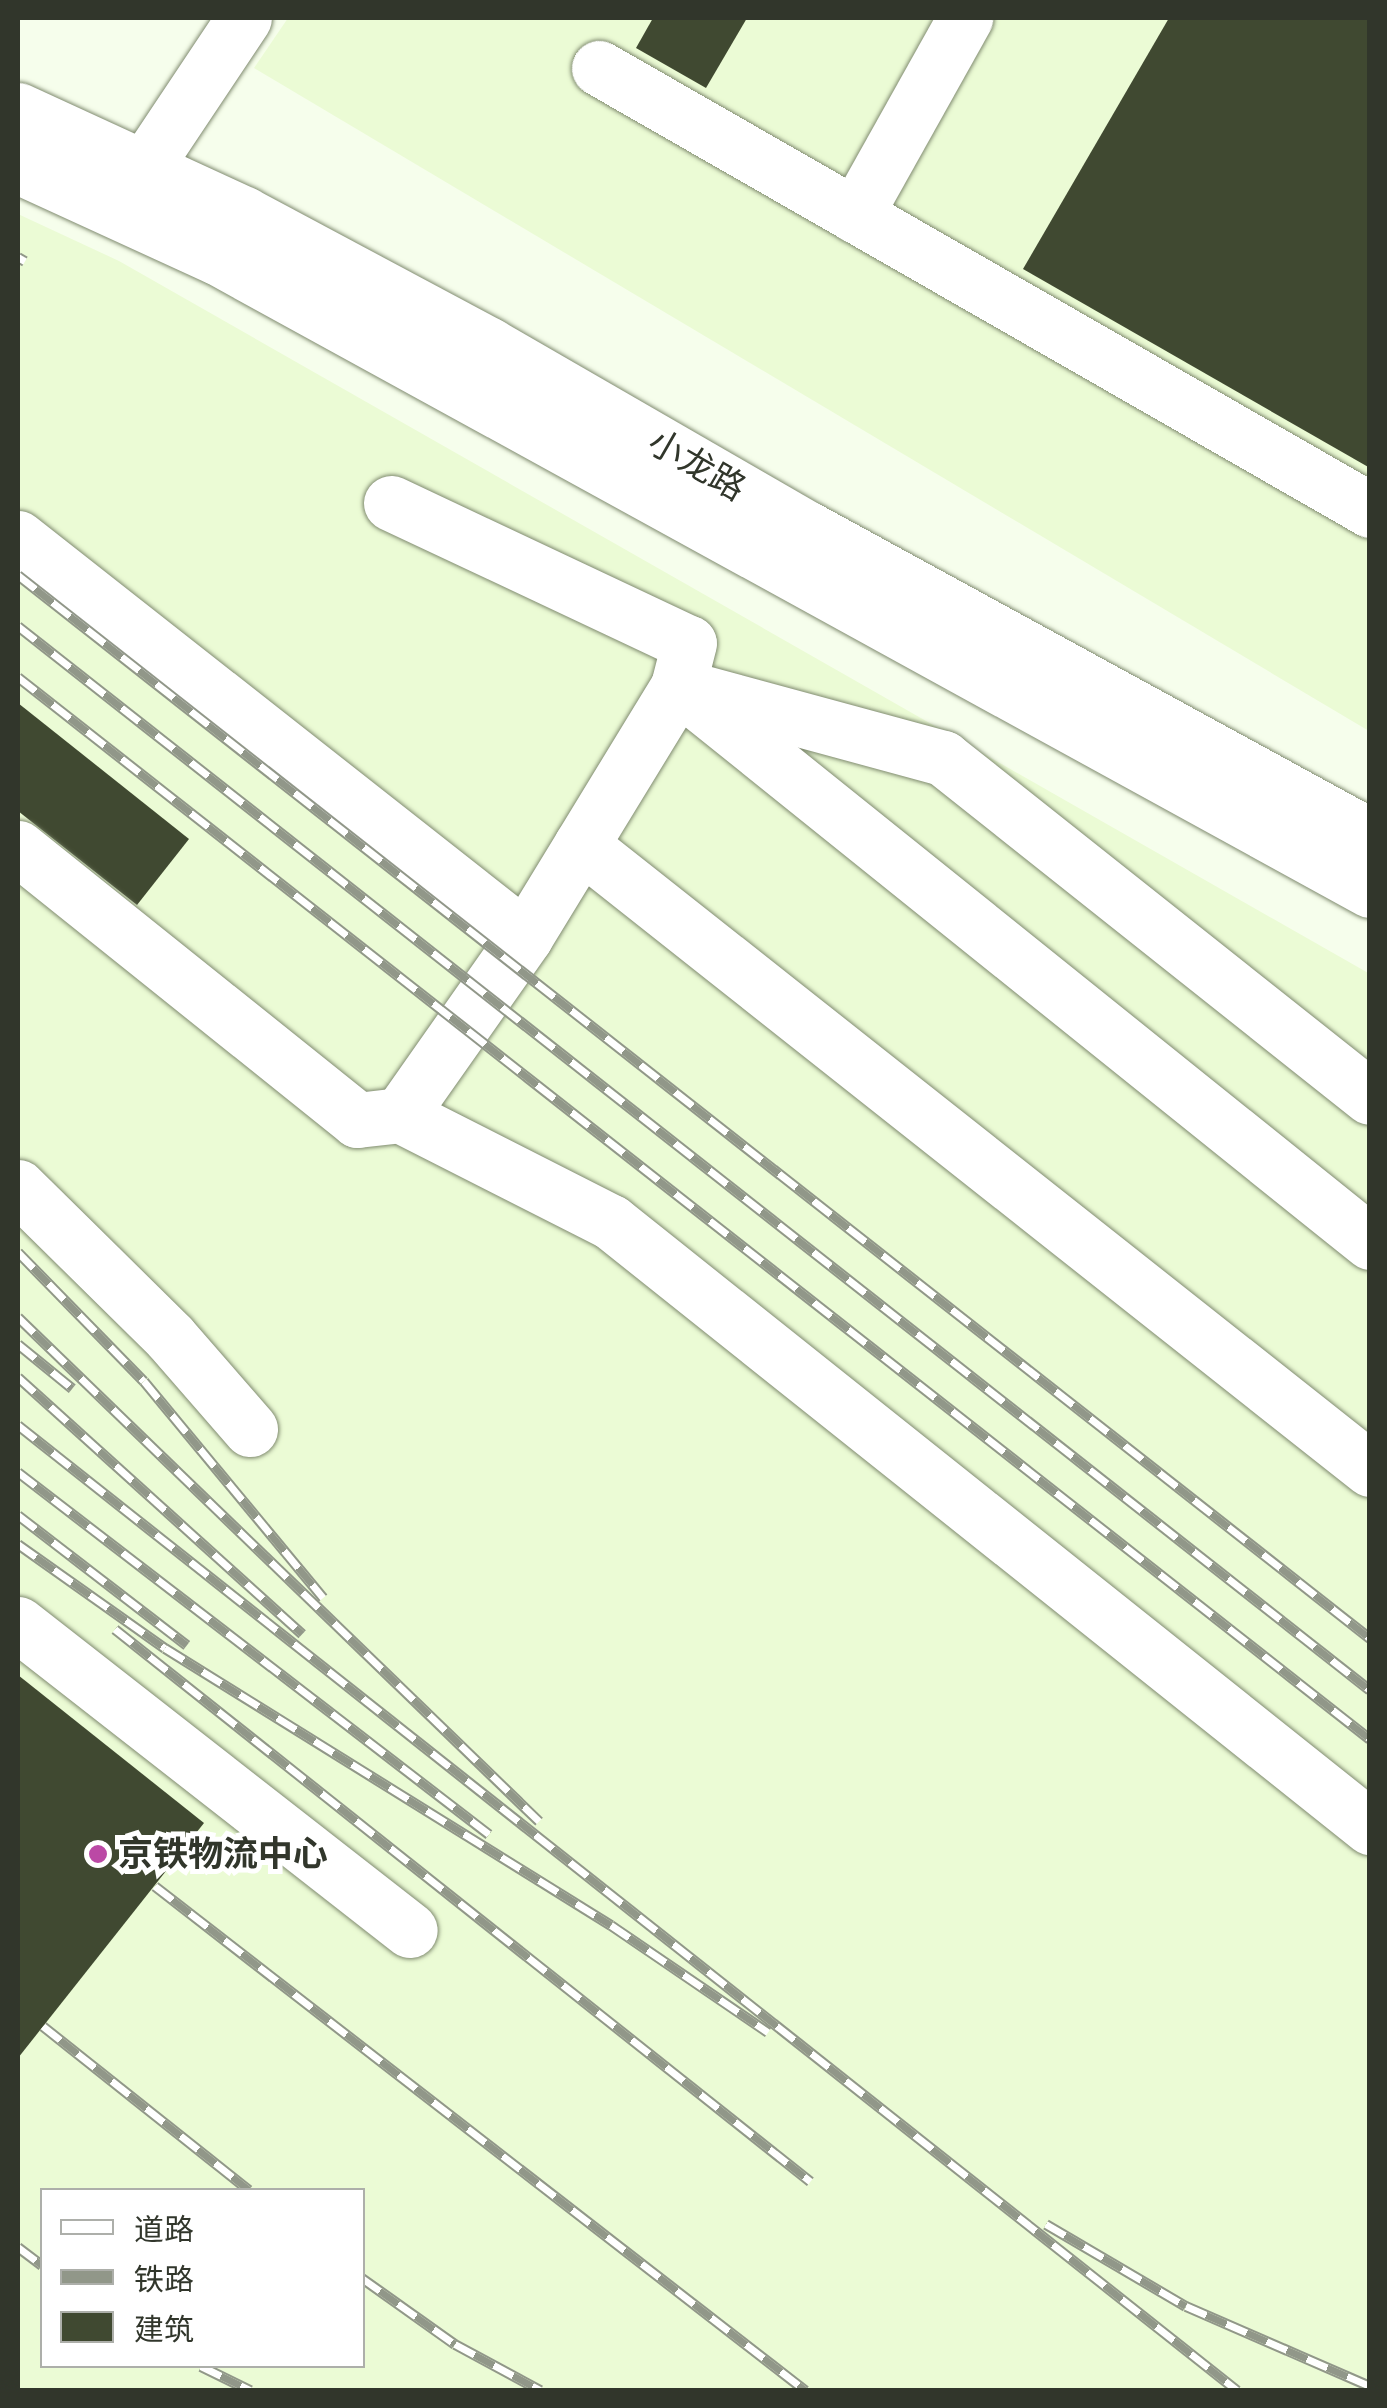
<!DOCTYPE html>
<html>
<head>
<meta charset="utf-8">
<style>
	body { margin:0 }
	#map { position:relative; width:1387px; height:2408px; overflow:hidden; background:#f6feec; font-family:"Source Serif 4","Noto Sans SC",serif }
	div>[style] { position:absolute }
	.built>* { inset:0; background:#ebfbd5 }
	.building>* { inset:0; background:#404931 }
	.roads { filter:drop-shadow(0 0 2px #808b70) drop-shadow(0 0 2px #808b70) }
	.minor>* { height:55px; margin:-27.5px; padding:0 27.5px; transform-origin:27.5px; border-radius:27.5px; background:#fff }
	.rail>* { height:11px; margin-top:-5.5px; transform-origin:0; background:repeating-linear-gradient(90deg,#fff 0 22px,#919789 0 44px); box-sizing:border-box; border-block:2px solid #919789 }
	.dots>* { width:28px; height:28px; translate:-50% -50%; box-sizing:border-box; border:5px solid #fff; border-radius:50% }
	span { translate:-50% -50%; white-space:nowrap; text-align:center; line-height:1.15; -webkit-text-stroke:10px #fff; paint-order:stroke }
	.street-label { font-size:35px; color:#31362b }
	.poi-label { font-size:35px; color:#31362b; font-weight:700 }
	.left { translate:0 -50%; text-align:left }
	.frame { position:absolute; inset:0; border:20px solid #31362b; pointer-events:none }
	.legend { position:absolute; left:40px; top:2188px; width:325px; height:180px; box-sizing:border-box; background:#fff; border:2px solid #adafaa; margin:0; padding:12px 18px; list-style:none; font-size:30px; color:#31362b }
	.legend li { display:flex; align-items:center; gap:20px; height:50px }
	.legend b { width:50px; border:2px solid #adafaa }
</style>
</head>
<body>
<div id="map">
	<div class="built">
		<i style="clip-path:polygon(288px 18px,1369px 18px,1369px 731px,254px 68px)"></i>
		<i style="clip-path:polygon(evenodd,18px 214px,119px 261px,1370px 974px,1369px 2390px,18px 2390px,18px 214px,42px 2190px,362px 2190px,362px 2366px,42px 2366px,42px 2190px)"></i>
	</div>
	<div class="building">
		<i style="clip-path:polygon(653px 18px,747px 18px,706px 88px,636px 48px)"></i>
		<i style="clip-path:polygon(1169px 18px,1370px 18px,1370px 468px,1023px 269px)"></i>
		<i style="clip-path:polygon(18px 703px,189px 839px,137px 905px,18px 811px)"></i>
		<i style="clip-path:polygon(18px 1675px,204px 1823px,18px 2058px)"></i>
	</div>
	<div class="roads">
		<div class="minor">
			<i style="left:599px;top:68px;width:889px;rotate:29.82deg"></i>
			<i style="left:18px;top:110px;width:249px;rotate:24.7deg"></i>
			<i style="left:244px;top:214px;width:278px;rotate:28.1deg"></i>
			<i style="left:489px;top:345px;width:368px;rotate:30deg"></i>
			<i style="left:808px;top:529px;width:640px;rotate:28.65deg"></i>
			<i style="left:18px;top:166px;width:219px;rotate:24.6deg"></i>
			<i style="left:217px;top:257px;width:1315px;rotate:28.77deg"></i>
			<i style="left:144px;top:168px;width:180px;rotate:-56.3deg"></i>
			<i style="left:855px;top:215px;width:226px;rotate:-60.8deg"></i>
			<i style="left:391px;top:503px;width:329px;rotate:25.2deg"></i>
			<i style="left:689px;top:643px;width:44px;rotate:104.3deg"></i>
			<i style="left:678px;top:686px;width:888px;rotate:38.78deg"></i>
			<i style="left:18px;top:538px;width:645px;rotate:38.2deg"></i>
			<i style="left:525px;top:937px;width:294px;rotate:-58.6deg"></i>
			<i style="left:678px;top:686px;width:275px;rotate:15.2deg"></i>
			<i style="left:943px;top:758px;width:545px;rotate:38.45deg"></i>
			<i style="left:581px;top:845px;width:1006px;rotate:38.34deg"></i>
			<i style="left:18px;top:848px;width:435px;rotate:38.7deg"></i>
			<i style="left:357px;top:1120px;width:43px;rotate:-6.6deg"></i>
			<i style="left:400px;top:1115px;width:237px;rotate:26.9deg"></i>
			<i style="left:611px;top:1222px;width:971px;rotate:38.56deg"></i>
			<i style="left:400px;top:1115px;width:218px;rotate:-54.9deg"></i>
			<i style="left:18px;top:1187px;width:214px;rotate:44.6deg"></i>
			<i style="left:170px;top:1337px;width:122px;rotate:49deg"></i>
			<i style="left:18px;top:1624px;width:497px;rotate:38deg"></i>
		</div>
	</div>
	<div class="rail">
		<i style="left:18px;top:257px;width:8px;rotate:30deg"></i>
		<i style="left:18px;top:575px;width:1720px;rotate:38.18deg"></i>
		<i style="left:18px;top:626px;width:1720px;rotate:38.2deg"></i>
		<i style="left:18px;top:677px;width:1719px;rotate:38.15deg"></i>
		<i style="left:18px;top:1252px;width:180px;rotate:45.7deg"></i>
		<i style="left:144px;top:1381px;width:281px;rotate:50.4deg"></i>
		<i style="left:18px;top:1317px;width:725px;rotate:44.05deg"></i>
		<i style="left:18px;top:1344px;width:70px;rotate:39.2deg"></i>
		<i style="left:18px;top:1377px;width:383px;rotate:42.1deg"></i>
		<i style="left:18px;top:1425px;width:1555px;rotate:38.37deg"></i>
		<i style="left:18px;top:1472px;width:594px;rotate:37.55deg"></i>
		<i style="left:18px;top:1515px;width:213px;rotate:37.6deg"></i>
		<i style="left:18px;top:1544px;width:180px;rotate:35.3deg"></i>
		<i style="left:165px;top:1648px;width:525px;rotate:31.84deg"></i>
		<i style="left:611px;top:1925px;width:190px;rotate:34.3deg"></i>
		<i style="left:115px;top:1629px;width:888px;rotate:38.46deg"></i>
		<i style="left:155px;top:1886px;width:823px;rotate:37.79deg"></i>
		<i style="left:43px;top:2026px;width:263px;rotate:38.5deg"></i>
		<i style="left:1046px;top:2224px;width:162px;rotate:30.4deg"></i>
		<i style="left:1186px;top:2306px;width:201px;rotate:23.5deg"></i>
		<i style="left:18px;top:2247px;width:30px;rotate:37deg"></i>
		<i style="left:362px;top:2278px;width:114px;rotate:35.4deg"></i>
		<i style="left:455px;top:2344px;width:97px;rotate:28.4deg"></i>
		<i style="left:201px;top:2366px;width:55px;rotate:26.1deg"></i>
	</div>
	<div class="dots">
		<i style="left:98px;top:1854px;background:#bb49a5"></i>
	</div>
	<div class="street-label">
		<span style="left:697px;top:465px;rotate:30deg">小龙路</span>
	</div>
	<div class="poi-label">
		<span class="left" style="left:118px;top:1854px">京铁物流中心</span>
	</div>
	<div class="frame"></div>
	<ul class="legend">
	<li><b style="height:12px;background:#fff"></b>道路</li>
	<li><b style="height:12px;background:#919789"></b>铁路</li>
	<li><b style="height:28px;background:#404931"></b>建筑</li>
	</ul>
</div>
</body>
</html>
